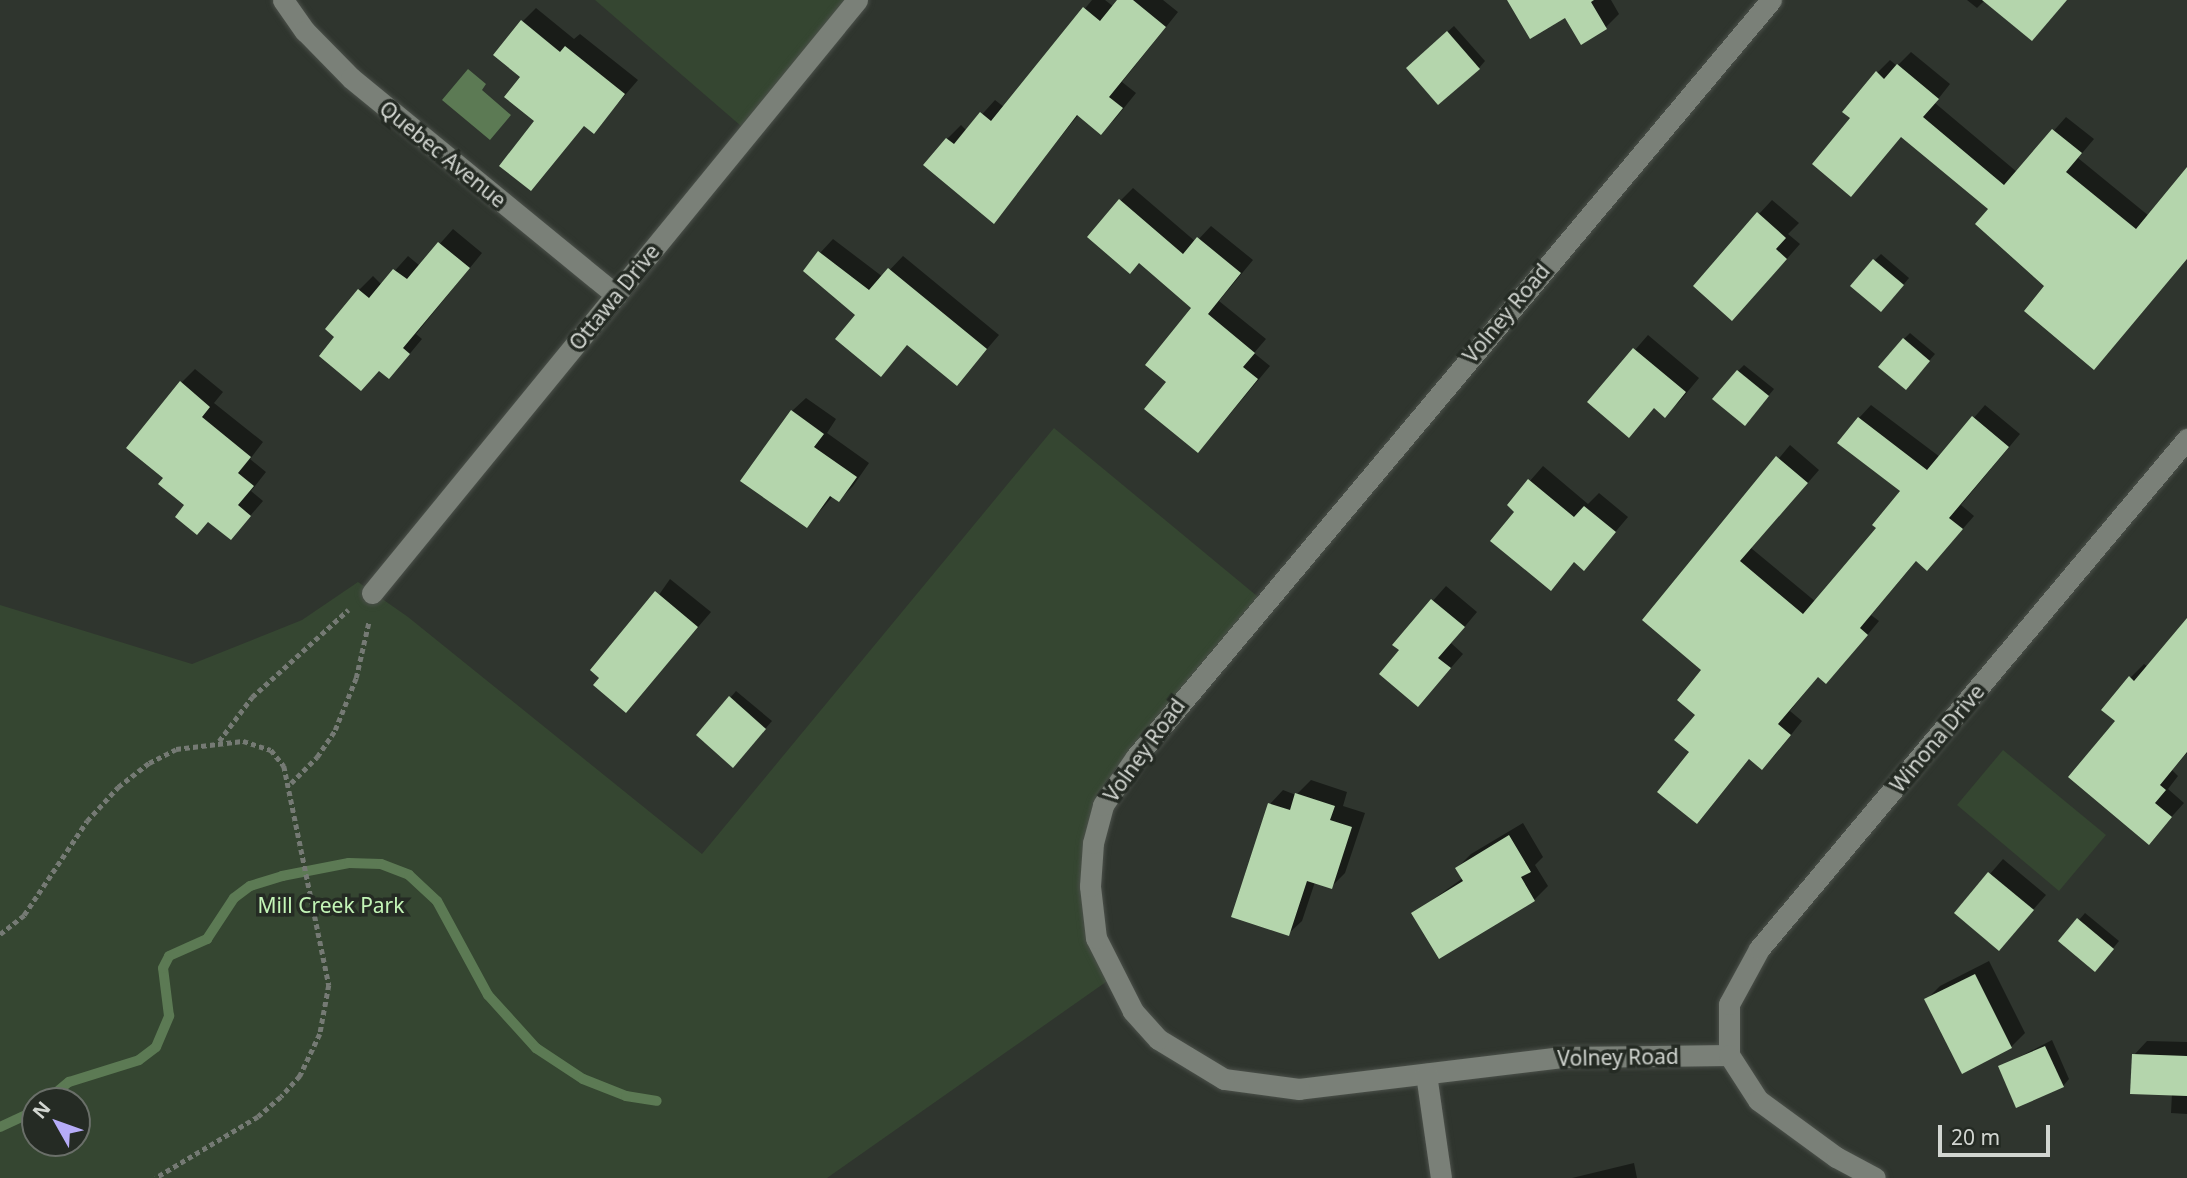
<!DOCTYPE html>
<html>
<head>
<meta charset="utf-8">
<style>
	body { margin:0 }
	#map { position:relative; width:2187px; height:1178px; overflow:hidden; background:#2f352e; font-family:"Noto Sans",sans-serif }
	div>[style] { position:absolute }
	.green>* { inset:0; background:#354631 }
	.water>* { inset:0; background:#5c7a54 }
	.shadow>* { inset:0; background:#0007 }
	.stream>* { height:10px; margin:-5px; padding:0 5px; transform-origin:5px; border-radius:5px; background:#5c7a54 }
	.building>* { inset:0; background:#b4d5ac }
	.path>* { height:4.5px; margin-top:-2.25px; transform-origin:0; background:repeating-linear-gradient(90deg,#757a74 0 5px,transparent 0 8.5px) }
	.roads { filter:drop-shadow(0 0 2px #4b504a) drop-shadow(0 0 2px #4b504a) }
	.minor>* { height:21px; margin:-10.5px; padding:0 10.5px; transform-origin:10.5px; border-radius:10.5px; background:#7a8078 }
	span { translate:-50% -50%; white-space:nowrap; text-align:center; line-height:1.15; -webkit-text-stroke:7px #252b24; paint-order:stroke }
	.street-label { font-size:21px; color:#d2d6d1 }
	.park-label { font-size:21px; color:#c3f5b7 }
	.north { position:absolute; left:21px; top:1087px; width:70px; height:70px; box-sizing:border-box; background:#252b24; border:2px solid #6a6f69; border-radius:50%; rotate:310deg; font-size:19px; font-weight:700; line-height:28px; text-align:center; color:#d2d6d1 }
	.north::after { content:''; display:block; margin:auto; width:24px; height:32px; background:#b6acf8; clip-path:polygon(50% 0,100% 100%,50% 72%,0 100%) }
	.scale { position:absolute; left:1938px; top:1125px; width:112px; height:32px; box-sizing:border-box; border:4px solid #d2d6d1; border-top:0; padding-left:9px; font-size:21px; line-height:24px; white-space:nowrap; color:#d2d6d1; -webkit-text-stroke:5px #252b24; paint-order:stroke }
</style>
</head>
<body>
<div id="map">
	<div class="green">
		<i style="clip-path:polygon(595px 0,857px 0,748px 132px)"></i>
		<i style="clip-path:polygon(evenodd,1054px 428px,1263px 601px,1103px 805px,1090px 886px,1113px 977px,827px 1178px,0 1178px,0 605px,192px 664px,302px 620px,358px 582px,408px 617px,702px 854px,1054px 428px,35px 1101px,77px 1101px,77px 1143px,35px 1143px,35px 1101px)"></i>
		<i style="clip-path:polygon(2003px 750px,2106px 835px,2059px 891px,1957px 805px)"></i>
	</div>
	<div class="water">
		<i style="clip-path:polygon(468px 69px,486px 84px,482px 90px,511px 115px,490px 140px,442px 100px)"></i>
	</div>
	<div class="shadow">
		<i style="clip-path:polygon(1092px 0,1105px 0,1114px 7px,1119px 0,1163px 0,1178px 12px,1122px 82px,1136px 93px,1115px 119px,1101px 133px,1079px 114px,993px 221px,947px 139px,961px 125px,967px 131px,995px 100px,1004px 107px)"></i>
		<i style="clip-path:polygon(1509px 0,1611px 0,1619px 14px,1606px 27px)"></i>
		<i style="clip-path:polygon(1967px 0,1985px 0,1977px 8px)"></i>
		<i style="clip-path:polygon(536px 8px,574px 39px,580px 34px,638px 80px,594px 131px,585px 125px,531px 189px,537px 121px,523px 77px,522px 22px)"></i>
		<i style="clip-path:polygon(1454px 26px,1485px 61px,1479px 68px,1415px 61px)"></i>
		<i style="clip-path:polygon(1911px 52px,1950px 84px,1935px 103px,2017px 172px,2066px 117px,2094px 139px,2078px 158px,2149px 216px,2187px 170px,2187px 259px,2107px 354px,2046px 285px,1991px 209px,1902px 135px,1851px 194px,1852px 118px,1877px 73px,1890px 60px,1897px 66px)"></i>
		<i style="clip-path:polygon(1133px 188px,1196px 242px,1211px 226px,1253px 260px,1219px 301px,1266px 339px,1254px 353px,1270px 366px,1210px 438px,1168px 381px,1194px 308px,1120px 201px)"></i>
		<i style="clip-path:polygon(1772px 200px,1799px 223px,1788px 234px,1800px 244px,1746px 305px,1759px 214px)"></i>
		<i style="clip-path:polygon(453px 229px,482px 253px,416px 334px,422px 339px,402px 363px,337px 337px,359px 290px,373px 276px,382px 285px,408px 256px,420px 266px)"></i>
		<i style="clip-path:polygon(833px 239px,883px 277px,903px 256px,999px 335px,957px 384px,908px 344px,881px 374px,857px 315px,820px 253px)"></i>
		<i style="clip-path:polygon(1881px 254px,1909px 278px,1888px 303px,1874px 261px)"></i>
		<i style="clip-path:polygon(1910px 333px,1935px 354px,1912px 381px,1904px 339px)"></i>
		<i style="clip-path:polygon(1648px 335px,1699px 378px,1679px 402px,1665px 415px,1655px 407px,1590px 402px)"></i>
		<i style="clip-path:polygon(1744px 365px,1774px 389px,1751px 417px,1738px 371px)"></i>
		<i style="clip-path:polygon(195px 369px,223px 392px,214px 403px,263px 442px,250px 459px,266px 472px,251px 491px,263px 501px,231px 538px,186px 505px,165px 478px,181px 383px)"></i>
		<i style="clip-path:polygon(806px 398px,836px 419px,827px 433px,869px 463px,853px 486px,839px 500px,833px 496px,807px 526px,792px 411px)"></i>
		<i style="clip-path:polygon(1871px 405px,1940px 457px,1985px 405px,2020px 434px,1961px 505px,1974px 516px,1939px 556px,1917px 560px,1871px 615px,1879px 621px,1839px 669px,1826px 682px,1819px 675px,1790px 711px,1802px 721px,1775px 755px,1762px 767px,1750px 758px,1697px 821px,1692px 752px,1703px 670px,1644px 620px,1790px 445px,1819px 470px,1751px 548px,1816px 602px,1879px 528px,1903px 491px,1859px 418px)"></i>
		<i style="clip-path:polygon(1543px 466px,1588px 504px,1599px 493px,1628px 517px,1584px 569px,1575px 561px,1550px 588px,1517px 511px,1509px 505px)"></i>
		<i style="clip-path:polygon(670px 579px,711px 612px,626px 711px,601px 678px)"></i>
		<i style="clip-path:polygon(1446px 586px,1477px 612px,1451px 643px,1463px 654px,1418px 705px,1401px 650px,1394px 645px)"></i>
		<i style="clip-path:polygon(2187px 621px,2187px 753px,2172px 770px,2178px 776px,2168px 789px,2184px 803px,2149px 842px,2117px 721px,2130px 678px,2144px 664px,2148px 667px)"></i>
		<i style="clip-path:polygon(736px 691px,772px 721px,739px 759px,730px 698px)"></i>
		<i style="clip-path:polygon(1311px 780px,1347px 792px,1343px 806px,1365px 813px,1345px 873px,1331px 887px,1315px 882px,1302px 921px,1288px 934px,1270px 804px,1283px 790px,1296px 795px)"></i>
		<i style="clip-path:polygon(1523px 823px,1543px 857px,1535px 865px,1548px 886px,1534px 900px,1440px 957px,1414px 913px,1463px 878px,1457px 868px,1471px 854px)"></i>
		<i style="clip-path:polygon(2003px 859px,2046px 895px,1999px 949px,1956px 913px)"></i>
		<i style="clip-path:polygon(2085px 913px,2119px 941px,2101px 963px,2061px 941px)"></i>
		<i style="clip-path:polygon(1989px 961px,2025px 1033px,2011px 1047px,1962px 1072px,1926px 1000px,1940px 986px)"></i>
		<i style="clip-path:polygon(2052px 1040px,2069px 1079px,2063px 1086px,2000px 1067px)"></i>
		<i style="clip-path:polygon(2147px 1041px,2187px 1042px,2187px 1114px,2171px 1113px,2172px 1093px,2134px 1055px)"></i>
		<i style="clip-path:polygon(1634px 1163px,1637px 1178px,1572px 1178px)"></i>
	</div>
	<div class="stream">
		<i style="left:46px;top:1101px;width:30px;rotate:-40deg"></i>
		<i style="left:69px;top:1082px;width:73px;rotate:-17.4deg"></i>
		<i style="left:139px;top:1060px;width:21px;rotate:-37deg"></i>
		<i style="left:156px;top:1047px;width:34px;rotate:-67deg"></i>
		<i style="left:169px;top:1016px;width:48px;rotate:-97.1deg"></i>
		<i style="left:163px;top:968px;width:13px;rotate:-63deg"></i>
		<i style="left:169px;top:956px;width:42px;rotate:-24.1deg"></i>
		<i style="left:207px;top:939px;width:49px;rotate:-56.6deg"></i>
		<i style="left:234px;top:898px;width:20px;rotate:-37deg"></i>
		<i style="left:250px;top:886px;width:34px;rotate:-17deg"></i>
		<i style="left:282px;top:876px;width:68px;rotate:-11deg"></i>
		<i style="left:349px;top:863px;width:32px;rotate:2deg"></i>
		<i style="left:381px;top:864px;width:30px;rotate:21deg"></i>
		<i style="left:409px;top:875px;width:38px;rotate:43deg"></i>
		<i style="left:437px;top:901px;width:107px;rotate:61.5deg"></i>
		<i style="left:488px;top:995px;width:72px;rotate:47.8deg"></i>
		<i style="left:536px;top:1048px;width:56px;rotate:33.4deg"></i>
		<i style="left:583px;top:1079px;width:46px;rotate:21.6deg"></i>
		<i style="left:626px;top:1096px;width:31px;rotate:9deg"></i>
		<i style="left:0;top:1127px;width:38px;rotate:-25deg"></i>
	</div>
	<div class="building">
		<i style="clip-path:polygon(1117px 0,1133px 0,1166px 27px,1109px 97px,1123px 108px,1101px 135px,1077px 115px,994px 224px,923px 165px,946px 138px,954px 144px,980px 112px,991px 121px,1083px 7px,1100px 21px)"></i>
		<i style="clip-path:polygon(1507px 0,1594px 0,1591px 2px,1607px 29px,1581px 45px,1565px 18px,1530px 39px)"></i>
		<i style="clip-path:polygon(1982px 0,2067px 0,2032px 41px)"></i>
		<i style="clip-path:polygon(521px 20px,560px 52px,565px 46px,625px 94px,594px 134px,584px 126px,531px 191px,499px 166px,534px 121px,504px 97px,520px 77px,493px 55px)"></i>
		<i style="clip-path:polygon(1447px 31px,1480px 69px,1438px 105px,1406px 68px)"></i>
		<i style="clip-path:polygon(1897px 64px,1939px 99px,1923px 117px,2004px 185px,2052px 129px,2082px 153px,2066px 172px,2136px 229px,2187px 167px,2187px 259px,2094px 370px,2024px 311px,2044px 286px,1975px 224px,1988px 209px,1901px 137px,1851px 197px,1812px 164px,1850px 118px,1842px 112px,1876px 71px,1884px 79px)"></i>
		<i style="clip-path:polygon(1119px 199px,1183px 254px,1197px 237px,1241px 273px,1208px 314px,1255px 353px,1243px 367px,1258px 379px,1198px 453px,1144px 409px,1166px 382px,1145px 365px,1191px 308px,1139px 263px,1130px 274px,1087px 237px)"></i>
		<i style="clip-path:polygon(1757px 212px,1786px 238px,1776px 249px,1787px 259px,1732px 321px,1693px 286px)"></i>
		<i style="clip-path:polygon(438px 242px,470px 268px,403px 348px,410px 354px,389px 379px,379px 371px,361px 391px,319px 356px,334px 337px,325px 329px,358px 289px,369px 298px,393px 269px,407px 279px)"></i>
		<i style="clip-path:polygon(818px 251px,869px 290px,888px 268px,987px 349px,957px 386px,907px 345px,881px 377px,835px 339px,855px 315px,803px 271px)"></i>
		<i style="clip-path:polygon(1873px 259px,1904px 285px,1881px 312px,1850px 286px)"></i>
		<i style="clip-path:polygon(1903px 338px,1930px 361px,1906px 390px,1878px 367px)"></i>
		<i style="clip-path:polygon(1633px 348px,1686px 392px,1665px 418px,1654px 408px,1629px 438px,1587px 402px)"></i>
		<i style="clip-path:polygon(1737px 370px,1769px 396px,1745px 426px,1712px 399px)"></i>
		<i style="clip-path:polygon(180px 381px,210px 407px,202px 417px,251px 457px,238px 473px,254px 486px,238px 505px,251px 516px,231px 540px,208px 522px,197px 535px,175px 517px,184px 505px,158px 484px,163px 478px,126px 448px)"></i>
		<i style="clip-path:polygon(791px 410px,824px 434px,814px 447px,857px 477px,839px 502px,830px 496px,807px 528px,740px 481px)"></i>
		<i style="clip-path:polygon(1972px 416px,2009px 447px,1949px 518px,1963px 529px,1927px 571px,1916px 561px,1860px 628px,1868px 635px,1826px 684px,1818px 677px,1778px 724px,1791px 735px,1762px 770px,1749px 759px,1697px 824px,1657px 792px,1689px 752px,1674px 740px,1695px 715px,1677px 700px,1701px 670px,1642px 620px,1776px 456px,1808px 483px,1740px 561px,1803px 614px,1876px 528px,1872px 525px,1900px 491px,1837px 443px,1858px 417px,1927px 470px)"></i>
		<i style="clip-path:polygon(1528px 479px,1574px 517px,1584px 506px,1616px 532px,1584px 571px,1574px 562px,1551px 591px,1490px 541px,1514px 512px,1507px 505px)"></i>
		<i style="clip-path:polygon(655px 591px,698px 627px,626px 713px,593px 685px,599px 678px,590px 670px)"></i>
		<i style="clip-path:polygon(1431px 599px,1465px 627px,1438px 658px,1451px 668px,1418px 707px,1379px 674px,1399px 650px,1392px 645px)"></i>
		<i style="clip-path:polygon(2187px 618px,2187px 752px,2160px 785px,2166px 790px,2155px 803px,2172px 817px,2149px 845px,2068px 777px,2115px 721px,2101px 710px,2129px 676px,2134px 681px)"></i>
		<i style="clip-path:polygon(729px 696px,766px 729px,733px 768px,696px 735px)"></i>
		<i style="clip-path:polygon(1295px 793px,1335px 806px,1330px 820px,1352px 827px,1332px 889px,1307px 881px,1289px 936px,1231px 917px,1268px 803px,1290px 810px)"></i>
		<i style="clip-path:polygon(1509px 835px,1531px 872px,1521px 877px,1535px 901px,1439px 959px,1411px 913px,1463px 881px,1455px 868px)"></i>
		<i style="clip-path:polygon(1988px 872px,2034px 910px,1999px 951px,1954px 913px)"></i>
		<i style="clip-path:polygon(2077px 918px,2114px 949px,2095px 972px,2058px 941px)"></i>
		<i style="clip-path:polygon(1975px 974px,2012px 1048px,1962px 1074px,1924px 999px)"></i>
		<i style="clip-path:polygon(2045px 1046px,2064px 1087px,2016px 1108px,1998px 1066px)"></i>
		<i style="clip-path:polygon(2132px 1054px,2187px 1056px,2187px 1096px,2130px 1094px)"></i>
	</div>
	<div class="path">
		<i style="left:219px;top:741px;width:55px;rotate:-53.1deg"></i>
		<i style="left:252px;top:697px;width:130px;rotate:-42.2deg"></i>
		<i style="left:291px;top:783px;width:37px;rotate:-45deg"></i>
		<i style="left:317px;top:757px;width:32px;rotate:-56deg"></i>
		<i style="left:335px;top:730px;width:56px;rotate:-68deg"></i>
		<i style="left:356px;top:678px;width:58px;rotate:-77.2deg"></i>
		<i style="left:0;top:934px;width:31px;rotate:-38deg"></i>
		<i style="left:24px;top:915px;width:113px;rotate:-56.2deg"></i>
		<i style="left:87px;top:821px;width:46px;rotate:-47.6deg"></i>
		<i style="left:118px;top:787px;width:39px;rotate:-38deg"></i>
		<i style="left:149px;top:763px;width:30px;rotate:-27deg"></i>
		<i style="left:176px;top:749px;width:67px;rotate:-6.8deg"></i>
		<i style="left:243px;top:741px;width:29px;rotate:18deg"></i>
		<i style="left:271px;top:750px;width:21px;rotate:51deg"></i>
		<i style="left:284px;top:766px;width:224px;rotate:78.4deg"></i>
		<i style="left:329px;top:985px;width:50px;rotate:100.4deg"></i>
		<i style="left:320px;top:1034px;width:47px;rotate:115.5deg"></i>
		<i style="left:300px;top:1076px;width:28px;rotate:132deg"></i>
		<i style="left:281px;top:1097px;width:30px;rotate:139deg"></i>
		<i style="left:258px;top:1117px;width:119px;rotate:149.1deg"></i>
	</div>
	<div class="roads">
		<div class="minor">
			<i style="left:283px;top:0;width:38px;rotate:55deg"></i>
			<i style="left:305px;top:31px;width:66px;rotate:45.6deg"></i>
			<i style="left:351px;top:78px;width:343px;rotate:39.3deg"></i>
			<i style="left:372px;top:593px;width:766px;rotate:-50.72deg"></i>
			<i style="left:1729px;top:1055px;width:167px;rotate:179.3deg"></i>
			<i style="left:1562px;top:1057px;width:265px;rotate:173.1deg"></i>
			<i style="left:1299px;top:1089px;width:76px;rotate:-172.4deg"></i>
			<i style="left:1224px;top:1079px;width:77px;rotate:-148.8deg"></i>
			<i style="left:1158px;top:1039px;width:38px;rotate:-132deg"></i>
			<i style="left:1133px;top:1011px;width:82px;rotate:-116.9deg"></i>
			<i style="left:1096px;top:938px;width:52px;rotate:-96.6deg"></i>
			<i style="left:1090px;top:886px;width:43px;rotate:-86deg"></i>
			<i style="left:1093px;top:843px;width:39px;rotate:-75deg"></i>
			<i style="left:1103px;top:805px;width:58px;rotate:-55.5deg"></i>
			<i style="left:1136px;top:757px;width:988px;rotate:-50.01deg"></i>
			<i style="left:1729px;top:1055px;width:51px;rotate:-90deg"></i>
			<i style="left:1729px;top:1004px;width:63px;rotate:-61.4deg"></i>
			<i style="left:1759px;top:949px;width:666px;rotate:-50deg"></i>
			<i style="left:1729px;top:1055px;width:54px;rotate:57.2deg"></i>
			<i style="left:1758px;top:1100px;width:97px;rotate:36.2deg"></i>
			<i style="left:1836px;top:1157px;width:44px;rotate:28.3deg"></i>
			<i style="left:1426px;top:1074px;width:105px;rotate:81.8deg"></i>
		</div>
	</div>
	<div class="street-label">
		<span style="left:443px;top:154px;rotate:39deg">Quebec Avenue</span>
		<span style="left:614px;top:297px;rotate:-51deg">Ottawa Drive</span>
		<span style="left:1506px;top:313px;rotate:-50deg">Volney Road</span>
		<span style="left:1937px;top:738px;rotate:-50deg">Winona Drive</span>
		<span style="left:1144px;top:750px;rotate:-54deg">Volney Road</span>
		<span style="left:1618px;top:1057px;rotate:-1deg">Volney Road</span>
	</div>
	<div class="park-label">
		<span style="left:331px;top:905px">Mill Creek Park</span>
	</div>
	<div class="north">N</div>
	<div class="scale">20 m</div>
</div>
</body>
</html>
